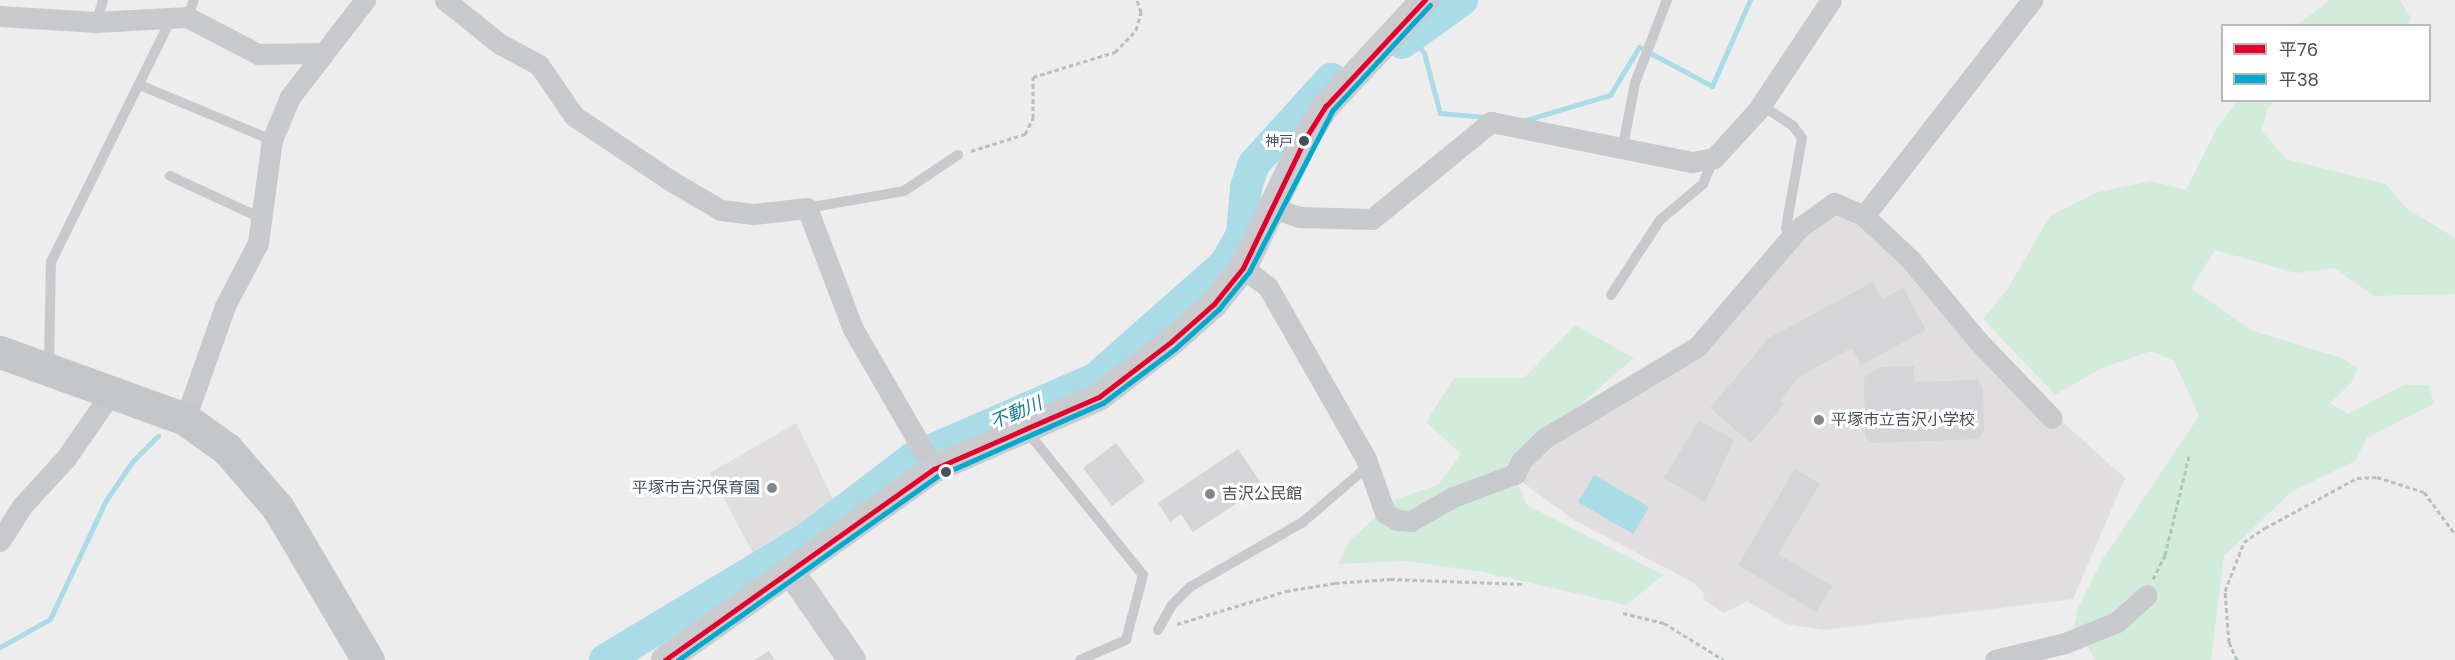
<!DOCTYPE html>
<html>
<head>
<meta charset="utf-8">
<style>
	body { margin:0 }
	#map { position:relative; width:2455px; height:660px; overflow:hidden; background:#eeeded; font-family:Poppins,"Noto Sans JP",sans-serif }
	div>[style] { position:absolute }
	.education>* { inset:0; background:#e0dede }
	.green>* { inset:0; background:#d2ecdb }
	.water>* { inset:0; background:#a9dce7 }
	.stream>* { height:5px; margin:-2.5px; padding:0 2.5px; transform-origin:2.5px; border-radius:2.5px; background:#a9dce7 }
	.river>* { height:32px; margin:-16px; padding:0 16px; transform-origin:16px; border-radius:16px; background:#a9dce7 }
	.building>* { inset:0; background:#d5d5d7 }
	.path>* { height:3px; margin-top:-1.5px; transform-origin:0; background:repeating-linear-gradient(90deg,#b5c1bd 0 4.5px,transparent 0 7.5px) }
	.lane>* { height:10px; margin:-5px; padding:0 5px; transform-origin:5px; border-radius:5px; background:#c7c9cc }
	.street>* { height:21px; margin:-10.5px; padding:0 10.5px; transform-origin:10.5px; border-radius:10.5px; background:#c7c9cc }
	.secondary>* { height:28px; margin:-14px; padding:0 14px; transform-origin:14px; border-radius:14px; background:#c9cbce }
	.primary>* { height:33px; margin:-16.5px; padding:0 16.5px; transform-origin:16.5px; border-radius:16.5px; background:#c4c7ca }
	.bus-1>* { height:4.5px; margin:-2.25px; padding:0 2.25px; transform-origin:2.25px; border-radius:2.25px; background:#e4002b }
	.bus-2>* { height:4.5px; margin:-2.25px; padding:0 2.25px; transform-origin:2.25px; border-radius:2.25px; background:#00a9ce }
	.dots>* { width:16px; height:16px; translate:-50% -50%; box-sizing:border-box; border:3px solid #fff; border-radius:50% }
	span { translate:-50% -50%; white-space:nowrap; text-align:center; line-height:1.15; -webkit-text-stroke:6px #fff; paint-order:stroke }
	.bus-label { font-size:14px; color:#455058 }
	.right { translate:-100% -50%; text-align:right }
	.poi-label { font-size:16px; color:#455058 }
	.left { translate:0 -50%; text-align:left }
	.water-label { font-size:18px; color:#147c95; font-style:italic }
	.legend { position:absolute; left:2221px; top:24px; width:210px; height:78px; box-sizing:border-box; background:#fff; border:2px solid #b5b9bc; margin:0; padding:8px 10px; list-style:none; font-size:18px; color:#455058 }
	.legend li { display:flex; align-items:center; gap:12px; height:30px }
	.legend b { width:30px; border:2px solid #b5b9bc }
</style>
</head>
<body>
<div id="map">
	<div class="education">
		<i style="clip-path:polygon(1829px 214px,1871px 229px,2057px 417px,2125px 478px,2073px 599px,1824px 630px,1786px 624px,1747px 601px,1724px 613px,1703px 599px,1705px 594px,1694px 583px,1574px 520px,1515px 477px,1575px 430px,1701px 352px,1806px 226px)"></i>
		<i style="clip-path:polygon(796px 423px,835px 503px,753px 553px,710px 473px)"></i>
	</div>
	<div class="green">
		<i style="clip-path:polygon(2330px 0,2400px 0,2411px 18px,2408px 25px,2297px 25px)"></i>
		<i style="clip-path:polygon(2238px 101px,2274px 101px,2266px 112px,2262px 131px,2286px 159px,2386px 184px,2406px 208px,2455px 238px,2455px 294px,2374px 296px,2334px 268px,2296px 273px,2215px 250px,2191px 288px,2253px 331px,2342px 358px,2358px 368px,2351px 383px,2330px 403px,2348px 414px,2404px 385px,2429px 385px,2434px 404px,2367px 438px,2355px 461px,2291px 492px,2224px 556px,2211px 660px,2096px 660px,2074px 626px,2078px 608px,2102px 560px,2199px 416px,2174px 361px,2151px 351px,2102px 368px,2055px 395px,1983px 319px,2007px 290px,2050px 216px,2098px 192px,2151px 181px,2186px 190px,2218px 126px)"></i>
		<i style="clip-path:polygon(1575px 325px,1634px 358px,1510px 465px,1527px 505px,1664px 575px,1626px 605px,1483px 572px,1405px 561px,1338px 564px,1349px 541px,1396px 499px,1438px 485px,1461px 454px,1426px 422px,1454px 378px,1524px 378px)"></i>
	</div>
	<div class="water">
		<i style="clip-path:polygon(1594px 475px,1649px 507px,1633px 534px,1578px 502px)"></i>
	</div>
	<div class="stream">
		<i style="left:1412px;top:38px;width:19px;rotate:51deg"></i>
		<i style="left:1424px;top:53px;width:62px;rotate:75.1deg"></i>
		<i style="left:1440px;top:113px;width:46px;rotate:5deg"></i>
		<i style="left:1522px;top:121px;width:92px;rotate:-16.5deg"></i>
		<i style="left:1610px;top:95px;width:56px;rotate:-58.9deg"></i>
		<i style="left:1639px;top:47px;width:83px;rotate:28.1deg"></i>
		<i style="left:1712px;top:86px;width:94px;rotate:-66.2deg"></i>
		<i style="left:0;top:647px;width:57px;rotate:-29.2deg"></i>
		<i style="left:50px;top:619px;width:129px;rotate:-64.8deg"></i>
		<i style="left:105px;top:502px;width:48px;rotate:-56deg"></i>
		<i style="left:132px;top:462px;width:37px;rotate:-45deg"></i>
	</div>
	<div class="river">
		<i style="left:1402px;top:43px;width:74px;rotate:-35.6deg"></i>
		<i style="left:605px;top:660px;width:233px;rotate:-31deg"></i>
		<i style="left:805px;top:540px;width:136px;rotate:-37.2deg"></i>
		<i style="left:913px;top:458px;width:198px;rotate:-23.5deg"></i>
		<i style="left:1095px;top:379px;width:174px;rotate:-41.5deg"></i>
		<i style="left:1225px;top:264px;width:34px;rotate:-60deg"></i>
		<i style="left:1242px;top:235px;width:48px;rotate:-85.2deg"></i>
		<i style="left:1246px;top:187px;width:24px;rotate:-71deg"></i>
		<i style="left:1254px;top:164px;width:115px;rotate:-47.8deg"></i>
	</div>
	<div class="building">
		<i style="clip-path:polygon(1873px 282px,1882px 299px,1903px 288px,1926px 330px,1861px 365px,1852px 348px,1800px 376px,1780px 400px,1784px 404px,1751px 443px,1710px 408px,1769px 338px)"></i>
		<i style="clip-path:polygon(1914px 366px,1914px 382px,1977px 380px,1983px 387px,1984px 431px,1979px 439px,1873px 443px,1865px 438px,1864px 378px,1879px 367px)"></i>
		<i style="clip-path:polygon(1699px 420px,1734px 440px,1705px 502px,1664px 478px)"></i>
		<i style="clip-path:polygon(1116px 443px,1145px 481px,1112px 506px,1083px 468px)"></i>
		<i style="clip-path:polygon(1238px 449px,1263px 486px,1193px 532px,1181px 514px,1170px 522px,1158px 503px)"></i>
		<i style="clip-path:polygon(1795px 469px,1820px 484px,1778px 554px,1832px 586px,1816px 612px,1738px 565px)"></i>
		<i style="clip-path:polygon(769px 651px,775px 660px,754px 660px)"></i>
	</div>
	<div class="path">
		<i style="left:971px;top:151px;width:57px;rotate:-17.5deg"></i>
		<i style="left:1025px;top:134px;width:18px;rotate:-63deg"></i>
		<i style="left:1033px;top:118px;width:41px;rotate:-90deg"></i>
		<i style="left:1033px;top:77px;width:86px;rotate:-17deg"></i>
		<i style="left:1115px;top:52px;width:30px;rotate:-46deg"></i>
		<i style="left:1136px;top:30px;width:19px;rotate:-74deg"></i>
		<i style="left:1141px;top:12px;width:13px;rotate:-108deg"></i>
		<i style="left:2153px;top:579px;width:27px;rotate:-63deg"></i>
		<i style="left:2165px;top:555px;width:102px;rotate:-76.4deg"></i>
		<i style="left:1623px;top:613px;width:42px;rotate:13.7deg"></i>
		<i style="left:1664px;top:623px;width:70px;rotate:31.7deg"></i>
		<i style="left:1177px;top:624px;width:114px;rotate:-16.8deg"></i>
		<i style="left:1286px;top:591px;width:50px;rotate:-9.3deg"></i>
		<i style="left:1335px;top:583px;width:55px;rotate:-4.2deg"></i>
		<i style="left:1390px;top:579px;width:134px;rotate:2.1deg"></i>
		<i style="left:2237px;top:660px;width:20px;rotate:-114deg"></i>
		<i style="left:2229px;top:642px;width:51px;rotate:-94.5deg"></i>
		<i style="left:2225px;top:591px;width:53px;rotate:-68.8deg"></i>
		<i style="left:2244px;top:542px;width:25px;rotate:-34deg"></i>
		<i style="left:2265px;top:528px;width:105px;rotate:-28.5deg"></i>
		<i style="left:2357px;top:478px;width:20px;rotate:-3deg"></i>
		<i style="left:2377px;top:477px;width:49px;rotate:17.7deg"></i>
		<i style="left:2424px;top:492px;width:52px;rotate:53.6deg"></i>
	</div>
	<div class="lane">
		<i style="left:187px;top:17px;width:18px;rotate:-68deg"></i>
		<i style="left:96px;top:22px;width:23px;rotate:-72deg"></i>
		<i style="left:142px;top:86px;width:141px;rotate:22.6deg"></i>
		<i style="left:1761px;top:105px;width:38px;rotate:33deg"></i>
		<i style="left:1793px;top:126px;width:15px;rotate:53deg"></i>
		<i style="left:1802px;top:138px;width:91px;rotate:100.1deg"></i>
		<i style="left:1786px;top:228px;width:12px;rotate:70deg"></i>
		<i style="left:1623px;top:146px;width:64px;rotate:-79.2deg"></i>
		<i style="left:1635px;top:83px;width:89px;rotate:-68.9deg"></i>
		<i style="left:170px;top:176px;width:102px;rotate:24.8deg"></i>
		<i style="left:807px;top:208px;width:98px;rotate:-9.9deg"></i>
		<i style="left:904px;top:191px;width:65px;rotate:-33.7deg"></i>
		<i style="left:1611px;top:295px;width:90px;rotate:-56.8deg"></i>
		<i style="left:1660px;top:220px;width:56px;rotate:-39.9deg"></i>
		<i style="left:1703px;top:184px;width:28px;rotate:-67deg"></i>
		<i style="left:49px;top:364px;width:102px;rotate:-88.9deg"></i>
		<i style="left:51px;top:262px;width:271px;rotate:-63.7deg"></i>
		<i style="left:1026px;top:430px;width:186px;rotate:51.1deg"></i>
		<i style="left:1143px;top:575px;width:67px;rotate:104.7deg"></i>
		<i style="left:1126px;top:640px;width:50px;rotate:156.5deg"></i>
		<i style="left:1158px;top:630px;width:29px;rotate:-61deg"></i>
		<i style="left:1172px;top:605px;width:25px;rotate:-45deg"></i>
		<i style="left:1190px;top:587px;width:130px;rotate:-29.9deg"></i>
		<i style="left:1303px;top:522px;width:86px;rotate:-40.7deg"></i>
	</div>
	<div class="street">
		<i style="left:445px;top:0;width:70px;rotate:38.7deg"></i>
		<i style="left:500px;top:44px;width:44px;rotate:28.3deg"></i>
		<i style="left:539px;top:65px;width:62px;rotate:55.5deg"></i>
		<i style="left:574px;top:116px;width:117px;rotate:33.8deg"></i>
		<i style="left:671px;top:181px;width:58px;rotate:30.1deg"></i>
		<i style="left:721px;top:210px;width:33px;rotate:7deg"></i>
		<i style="left:754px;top:214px;width:53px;rotate:-6.5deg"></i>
		<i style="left:807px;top:208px;width:129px;rotate:69.2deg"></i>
		<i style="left:853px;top:329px;width:162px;rotate:59.9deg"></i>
		<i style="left:0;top:16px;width:96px;rotate:3.6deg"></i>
		<i style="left:96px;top:22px;width:91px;rotate:-3.1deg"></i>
		<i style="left:187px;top:17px;width:80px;rotate:27.5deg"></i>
		<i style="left:258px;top:54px;width:62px;rotate:-0.9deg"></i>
		<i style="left:1272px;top:208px;width:28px;rotate:18deg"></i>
		<i style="left:1299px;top:217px;width:73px;rotate:1.6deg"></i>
		<i style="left:1372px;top:219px;width:154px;rotate:-39.2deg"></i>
		<i style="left:1491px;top:122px;width:205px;rotate:11.3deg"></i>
		<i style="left:1692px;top:162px;width:22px;rotate:-10deg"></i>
		<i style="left:1714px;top:158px;width:64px;rotate:-47.5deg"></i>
		<i style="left:1757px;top:111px;width:133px;rotate:-56.3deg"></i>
		<i style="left:1864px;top:216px;width:274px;rotate:-52.1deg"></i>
		<i style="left:1243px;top:268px;width:31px;rotate:37deg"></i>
		<i style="left:1268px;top:287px;width:198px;rotate:60.3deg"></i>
		<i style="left:1366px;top:459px;width:57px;rotate:70.6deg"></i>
		<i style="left:1385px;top:513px;width:14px;rotate:30deg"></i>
		<i style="left:1397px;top:520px;width:14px;rotate:4deg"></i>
		<i style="left:1411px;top:521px;width:48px;rotate:-29.7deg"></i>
		<i style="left:1453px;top:497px;width:66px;rotate:-20.4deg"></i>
		<i style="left:1515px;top:474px;width:14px;rotate:-65deg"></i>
		<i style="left:1521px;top:461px;width:33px;rotate:-44deg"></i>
		<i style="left:1545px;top:438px;width:177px;rotate:-30.9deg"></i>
		<i style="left:1697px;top:347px;width:157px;rotate:-49.4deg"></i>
		<i style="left:1799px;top:228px;width:43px;rotate:-35.5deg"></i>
		<i style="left:1834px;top:203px;width:33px;rotate:23deg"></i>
		<i style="left:1864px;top:216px;width:63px;rotate:43.1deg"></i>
		<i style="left:1910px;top:259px;width:108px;rotate:50.3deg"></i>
		<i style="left:1979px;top:342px;width:105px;rotate:46.2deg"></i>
		<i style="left:185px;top:419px;width:120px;rotate:-70.5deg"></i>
		<i style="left:225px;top:306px;width:71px;rotate:-62.4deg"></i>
		<i style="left:258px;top:243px;width:104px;rotate:-82.3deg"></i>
		<i style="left:272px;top:140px;width:47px;rotate:-67.3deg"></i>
		<i style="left:290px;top:97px;width:123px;rotate:-52.3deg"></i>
		<i style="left:0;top:541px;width:41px;rotate:-57.8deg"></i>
		<i style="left:22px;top:506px;width:65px;rotate:-47.5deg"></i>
		<i style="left:66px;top:458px;width:83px;rotate:-55.3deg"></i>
		<i style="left:1995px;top:660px;width:72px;rotate:-13.7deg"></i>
		<i style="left:2065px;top:643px;width:56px;rotate:-22deg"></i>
		<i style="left:2117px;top:622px;width:40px;rotate:-42deg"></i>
	</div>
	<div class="secondary">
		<i style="left:791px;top:572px;width:107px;rotate:55.3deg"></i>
		<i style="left:665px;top:660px;width:330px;rotate:-35.4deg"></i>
		<i style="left:934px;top:469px;width:180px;rotate:-23.6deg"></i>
		<i style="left:1099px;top:397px;width:91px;rotate:-37.4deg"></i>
		<i style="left:1171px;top:342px;width:57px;rotate:-41.5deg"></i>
		<i style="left:1214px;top:304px;width:46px;rotate:-51.1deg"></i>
		<i style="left:1243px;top:268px;width:143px;rotate:-64.3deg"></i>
		<i style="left:1305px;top:139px;width:39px;rotate:-58deg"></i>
		<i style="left:1326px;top:106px;width:145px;rotate:-47deg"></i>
	</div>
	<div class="primary">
		<i style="left:0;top:352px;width:197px;rotate:19.9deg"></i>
		<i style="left:185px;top:419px;width:52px;rotate:35.5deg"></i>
		<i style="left:227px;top:449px;width:78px;rotate:49.2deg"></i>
		<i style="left:278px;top:508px;width:177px;rotate:59.4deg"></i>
	</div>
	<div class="bus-1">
		<i style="left:665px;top:660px;width:330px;rotate:-35.4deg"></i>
		<i style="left:934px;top:469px;width:180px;rotate:-23.6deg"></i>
		<i style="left:1099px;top:397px;width:91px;rotate:-37.4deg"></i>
		<i style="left:1171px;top:342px;width:57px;rotate:-41.5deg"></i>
		<i style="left:1214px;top:304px;width:46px;rotate:-51.1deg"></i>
		<i style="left:1243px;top:268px;width:143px;rotate:-64.3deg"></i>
		<i style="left:1305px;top:139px;width:39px;rotate:-58deg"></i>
		<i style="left:1326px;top:106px;width:145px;rotate:-47deg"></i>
	</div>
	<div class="bus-2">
		<i style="left:678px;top:660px;width:319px;rotate:-35.3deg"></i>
		<i style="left:938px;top:476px;width:180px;rotate:-23.9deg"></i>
		<i style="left:1103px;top:403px;width:91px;rotate:-37deg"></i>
		<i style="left:1176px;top:348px;width:58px;rotate:-42.2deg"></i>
		<i style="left:1219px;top:309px;width:48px;rotate:-51deg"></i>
		<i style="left:1249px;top:272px;width:181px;rotate:-62.7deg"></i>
		<i style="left:1332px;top:111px;width:144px;rotate:-47.2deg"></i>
	</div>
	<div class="dots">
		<i style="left:1304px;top:141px;background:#455058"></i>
		<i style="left:1819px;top:420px;background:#80878c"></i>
		<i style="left:946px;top:472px;background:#455058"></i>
		<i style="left:772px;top:488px;background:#80878c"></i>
		<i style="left:1210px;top:494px;background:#80878c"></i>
	</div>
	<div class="bus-label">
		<span class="right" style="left:1293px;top:141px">神戸</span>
	</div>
	<div class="poi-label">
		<span class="left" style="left:1831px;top:420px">平塚市立吉沢小学校</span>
		<span class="right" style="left:760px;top:488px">平塚市吉沢保育園</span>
		<span class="left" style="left:1222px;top:494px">吉沢公民館</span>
	</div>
	<div class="water-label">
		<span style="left:1016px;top:413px;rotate:-23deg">不動川</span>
	</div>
	<ul class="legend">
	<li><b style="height:8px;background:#e4002b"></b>平76</li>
	<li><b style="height:8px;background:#00a9ce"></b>平38</li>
	</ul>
</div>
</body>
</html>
